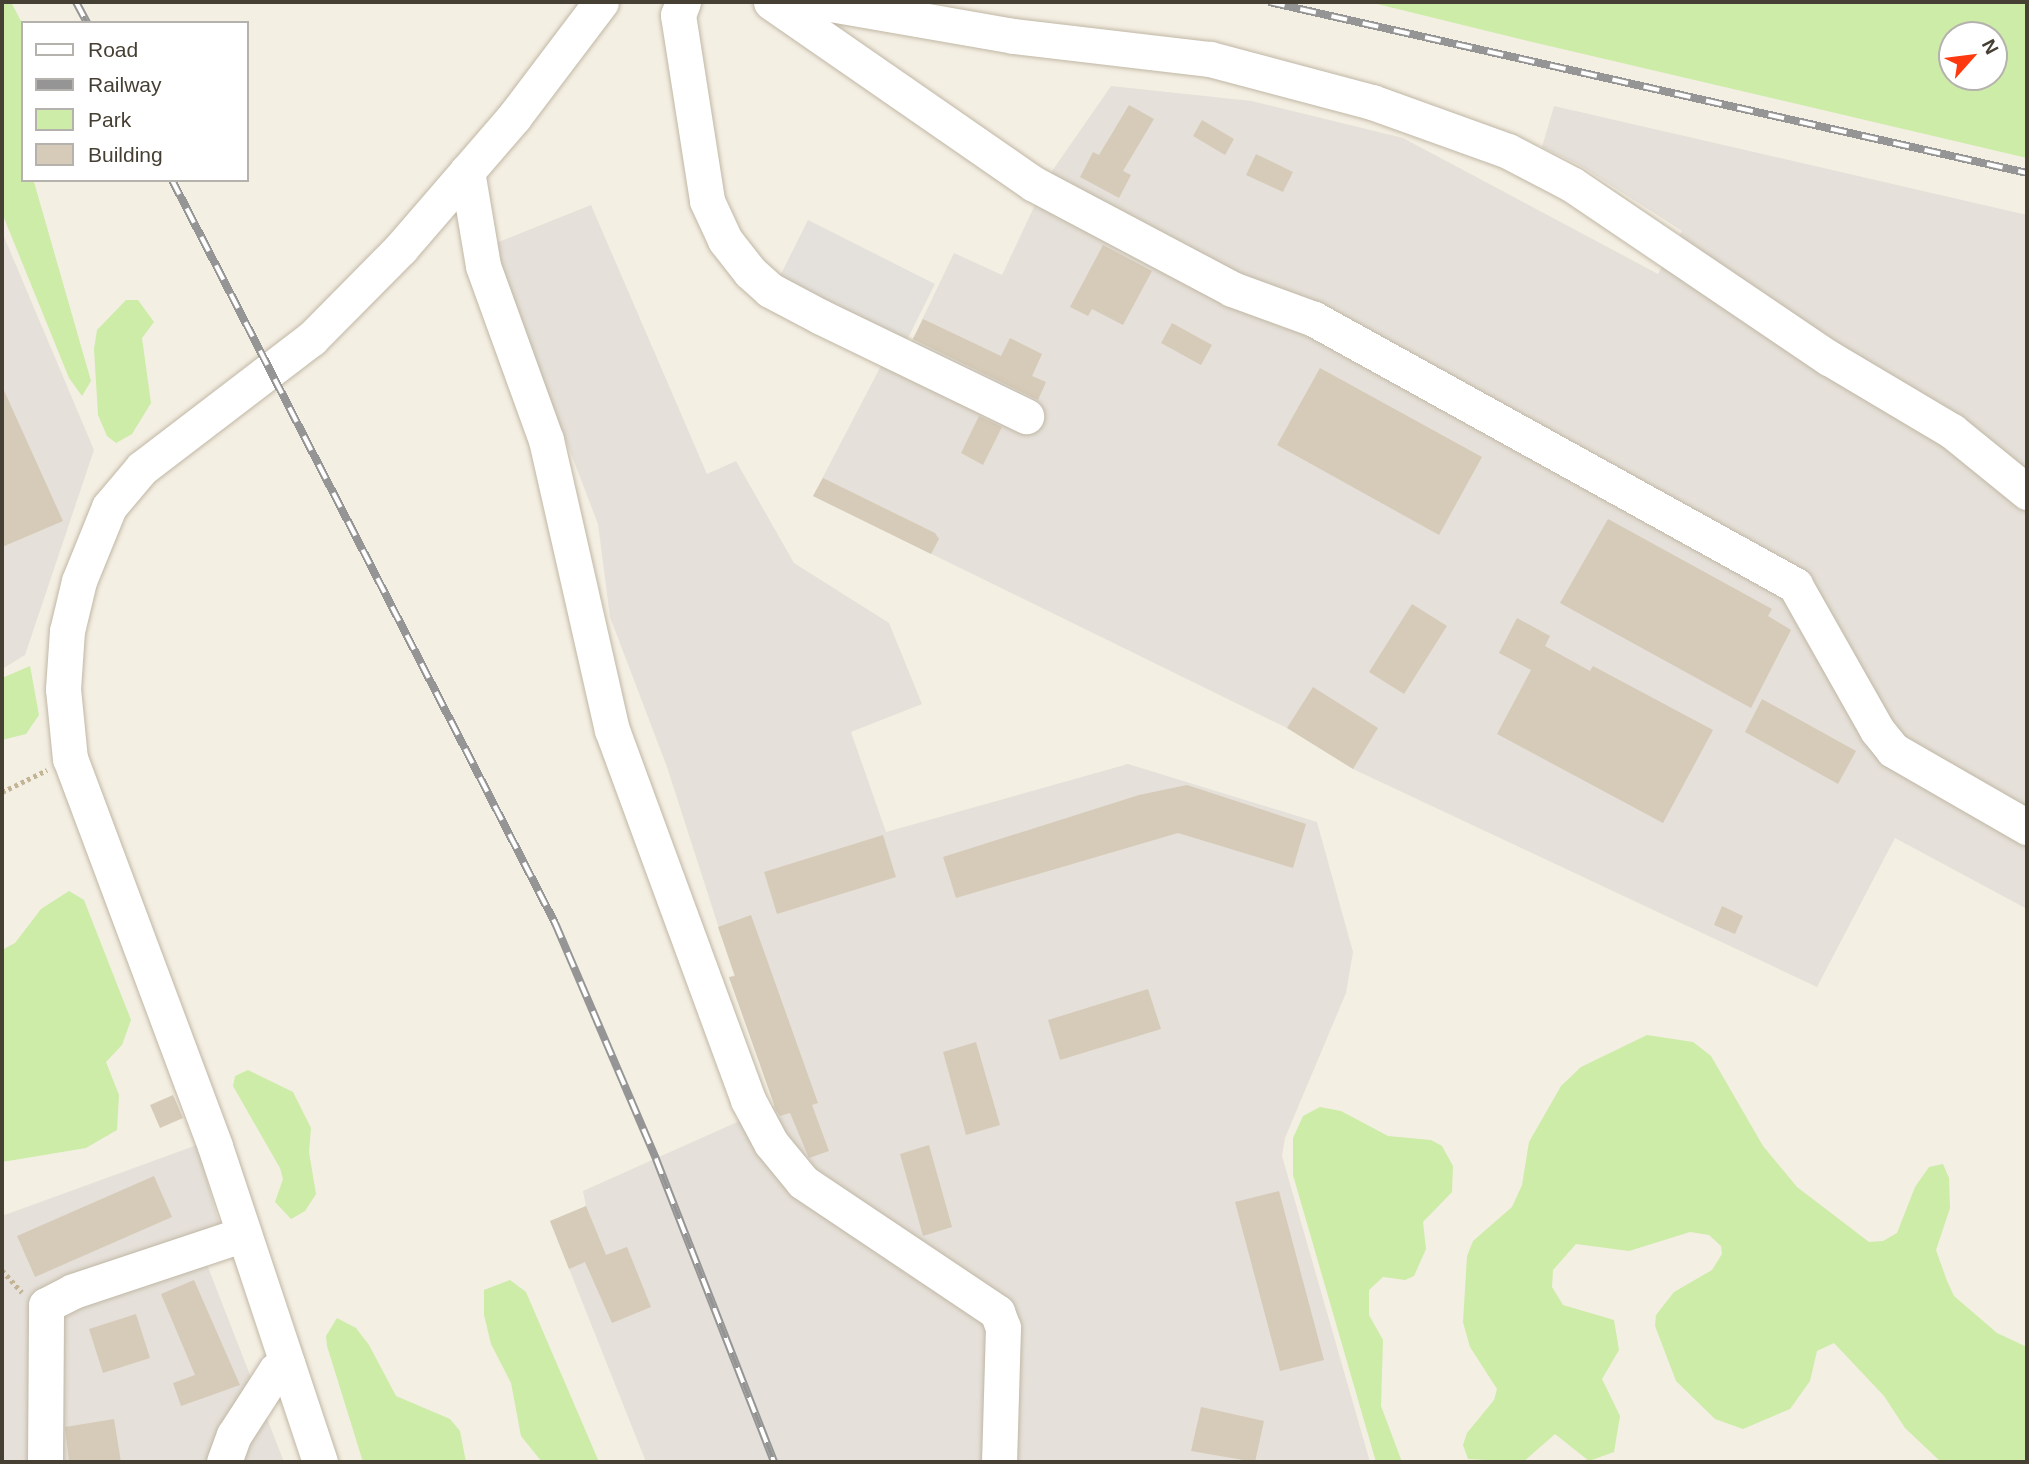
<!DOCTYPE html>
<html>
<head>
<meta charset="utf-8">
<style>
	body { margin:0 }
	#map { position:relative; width:2029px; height:1464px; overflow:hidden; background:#f4efe3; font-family:Arial,sans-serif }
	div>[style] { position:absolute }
	.industrial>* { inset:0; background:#e5e0d9 }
	.green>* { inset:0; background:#cceca8 }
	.parking>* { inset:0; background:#e4e1dc }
	.building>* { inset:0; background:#d6cbb8 }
	.path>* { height:4.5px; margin-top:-2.25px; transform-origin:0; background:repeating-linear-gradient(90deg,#c3b495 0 3.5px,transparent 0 7px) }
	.roads { filter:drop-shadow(0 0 2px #c0b7a5) drop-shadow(0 0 2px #c0b7a5) }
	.minor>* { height:35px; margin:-17.5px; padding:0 17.5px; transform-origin:17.5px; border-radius:17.5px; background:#fff }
	.rail>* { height:8px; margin-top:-4px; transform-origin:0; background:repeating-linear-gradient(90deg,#fff 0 16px,#959595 0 32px); box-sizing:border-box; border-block:2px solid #959595 }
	span { translate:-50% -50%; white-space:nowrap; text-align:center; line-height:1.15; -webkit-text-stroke:5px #fff; paint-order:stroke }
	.frame { position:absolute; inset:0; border:4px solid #463f33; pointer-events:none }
	.legend { position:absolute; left:21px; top:21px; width:228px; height:161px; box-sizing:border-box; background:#fff; border:2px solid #b5b2ad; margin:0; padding:9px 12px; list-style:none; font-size:21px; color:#463f33 }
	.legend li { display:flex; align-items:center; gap:14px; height:35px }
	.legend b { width:35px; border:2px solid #b5b2ad }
	.north { position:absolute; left:1938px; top:21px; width:70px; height:70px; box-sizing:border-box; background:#fff; border:2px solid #b5b2ad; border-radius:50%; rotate:62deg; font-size:19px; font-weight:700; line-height:28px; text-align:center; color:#463f33 }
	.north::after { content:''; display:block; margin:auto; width:24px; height:32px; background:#ff390f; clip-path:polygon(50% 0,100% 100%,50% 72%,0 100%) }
</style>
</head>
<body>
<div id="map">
	<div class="industrial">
		<i style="clip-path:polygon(1111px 86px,1252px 101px,1403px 138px,1658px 274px,1682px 231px,1581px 166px,1542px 147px,1554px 106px,2027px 215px,2027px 909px,1895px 838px,1817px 987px,1353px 769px,1287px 728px,813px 496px,883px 362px,898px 370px,954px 253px,1002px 275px,1048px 177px)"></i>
		<i style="clip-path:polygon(591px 205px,707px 474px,736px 461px,794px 563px,889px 623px,922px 704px,851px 732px,886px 832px,1128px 764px,1317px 822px,1353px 952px,1346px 993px,1285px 1138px,1282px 1156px,1370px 1462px,646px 1462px,550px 1221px,586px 1206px,583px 1191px,775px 1105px,729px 978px,734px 975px,667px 767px,610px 617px,598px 524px,491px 245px)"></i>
		<i style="clip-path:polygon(2px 232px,94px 450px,25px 655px,2px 669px)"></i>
		<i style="clip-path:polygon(197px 1145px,221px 1230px,197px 1239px,284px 1462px,2px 1462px,2px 1216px)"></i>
	</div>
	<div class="green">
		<i style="clip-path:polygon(2px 2px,11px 2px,23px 25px,23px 180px,34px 182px,91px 381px,82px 396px,69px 378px,2px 213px)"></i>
		<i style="clip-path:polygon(evenodd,1369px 2px,2027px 2px,2027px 158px,1528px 41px,1369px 2px,1994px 35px,1994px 77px,1952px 77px,1952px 35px,1994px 35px)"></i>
		<i style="clip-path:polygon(126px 300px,138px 300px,154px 322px,142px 338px,151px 403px,132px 434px,116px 443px,107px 436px,98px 415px,94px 349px,97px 330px)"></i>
		<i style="clip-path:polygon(30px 666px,39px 715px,26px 734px,2px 740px,2px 678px)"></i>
		<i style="clip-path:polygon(69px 891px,84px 900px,131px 1020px,122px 1045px,106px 1062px,119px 1095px,117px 1130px,86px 1148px,2px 1162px,2px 950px,15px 943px,41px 909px)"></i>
		<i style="clip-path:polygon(1647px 1035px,1693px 1042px,1711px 1056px,1763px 1146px,1797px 1187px,1869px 1242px,1883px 1241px,1897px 1233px,1915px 1187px,1929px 1167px,1943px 1164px,1949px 1178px,1950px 1208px,1936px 1250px,1947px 1281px,1954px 1296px,1997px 1333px,2027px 1347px,2027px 1462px,1941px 1462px,1905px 1428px,1884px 1396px,1834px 1343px,1817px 1351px,1810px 1381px,1790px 1409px,1743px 1429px,1715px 1419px,1676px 1381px,1655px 1326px,1656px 1315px,1674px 1292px,1712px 1270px,1722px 1254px,1721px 1246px,1709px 1235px,1690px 1232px,1629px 1251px,1576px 1244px,1553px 1270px,1552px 1287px,1563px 1305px,1614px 1320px,1619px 1350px,1602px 1379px,1620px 1416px,1614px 1452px,1589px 1461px,1555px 1434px,1523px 1462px,1468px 1459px,1463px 1445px,1467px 1433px,1494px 1400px,1497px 1389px,1470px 1347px,1463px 1322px,1467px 1256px,1473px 1241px,1512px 1207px,1522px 1185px,1529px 1142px,1561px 1086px,1581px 1067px)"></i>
		<i style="clip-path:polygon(248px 1070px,293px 1092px,311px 1128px,309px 1152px,316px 1194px,305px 1211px,291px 1219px,275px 1202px,283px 1179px,280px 1168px,233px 1086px,235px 1076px)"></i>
		<i style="clip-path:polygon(1320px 1107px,1341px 1111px,1388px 1136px,1431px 1140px,1442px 1146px,1453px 1166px,1452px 1192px,1423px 1222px,1426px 1249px,1414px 1276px,1405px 1280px,1383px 1277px,1369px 1290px,1369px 1315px,1383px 1340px,1381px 1406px,1402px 1462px,1376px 1462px,1293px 1175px,1293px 1138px,1303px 1116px)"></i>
		<i style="clip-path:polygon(510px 1280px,526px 1292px,599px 1462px,542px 1462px,521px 1436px,511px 1383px,491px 1344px,484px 1315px,484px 1290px)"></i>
		<i style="clip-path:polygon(337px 1318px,356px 1328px,369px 1345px,396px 1396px,450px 1419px,460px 1431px,466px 1462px,363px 1462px,327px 1346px,326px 1336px)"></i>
	</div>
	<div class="parking">
		<i style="clip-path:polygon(808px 220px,935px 284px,903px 348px,776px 284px)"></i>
	</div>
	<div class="building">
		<i style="clip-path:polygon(1129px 105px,1154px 119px,1123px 171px,1131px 175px,1119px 198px,1080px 177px,1093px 152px,1099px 155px)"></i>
		<i style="clip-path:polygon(1202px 120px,1234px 139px,1225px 155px,1193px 136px)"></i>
		<i style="clip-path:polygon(1256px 154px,1293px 172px,1283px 192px,1246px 175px)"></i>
		<i style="clip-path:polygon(1103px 245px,1152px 271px,1123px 325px,1092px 309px,1088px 316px,1070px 307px)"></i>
		<i style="clip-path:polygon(923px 319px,1001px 356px,1010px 338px,1042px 354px,1032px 376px,1046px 382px,1038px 400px,913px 339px)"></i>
		<i style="clip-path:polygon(1172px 323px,1212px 345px,1201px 365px,1161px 343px)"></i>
		<i style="clip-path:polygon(1320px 368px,1482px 457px,1439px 535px,1277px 445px)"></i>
		<i style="clip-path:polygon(2px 386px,63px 521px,2px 547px)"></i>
		<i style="clip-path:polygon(979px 416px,1002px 427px,983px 465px,961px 453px)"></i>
		<i style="clip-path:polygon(823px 478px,935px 533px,939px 539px,931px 554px,813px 496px)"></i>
		<i style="clip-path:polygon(1608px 519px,1772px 609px,1768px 616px,1791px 630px,1751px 708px,1560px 603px)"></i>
		<i style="clip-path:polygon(1412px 604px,1447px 626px,1404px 694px,1369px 672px)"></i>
		<i style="clip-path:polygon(1517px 618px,1550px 636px,1545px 646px,1590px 671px,1593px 666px,1713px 730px,1663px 823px,1497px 734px,1531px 670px,1499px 653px)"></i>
		<i style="clip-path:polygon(1313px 687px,1378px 728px,1353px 769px,1287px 728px)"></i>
		<i style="clip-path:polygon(1762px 699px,1856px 751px,1838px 784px,1745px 732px)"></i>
		<i style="clip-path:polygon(1187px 785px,1306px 824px,1293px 868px,1178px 833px,956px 898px,943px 857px,1139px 795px)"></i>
		<i style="clip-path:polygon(883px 835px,896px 877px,777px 914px,764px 872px)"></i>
		<i style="clip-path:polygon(1722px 906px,1743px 916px,1735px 934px,1714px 925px)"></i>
		<i style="clip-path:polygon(751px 915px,818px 1103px,812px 1105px,829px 1151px,809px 1158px,790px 1113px,780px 1116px,776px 1110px,729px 977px,735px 976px,718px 927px)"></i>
		<i style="clip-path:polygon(1148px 989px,1161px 1029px,1060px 1060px,1048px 1020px)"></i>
		<i style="clip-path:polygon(976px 1042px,1000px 1125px,966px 1135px,943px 1052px)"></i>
		<i style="clip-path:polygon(173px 1095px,183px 1118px,160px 1128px,150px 1105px)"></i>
		<i style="clip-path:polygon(929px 1145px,952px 1227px,923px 1236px,900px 1154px)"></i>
		<i style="clip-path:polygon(154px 1176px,172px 1217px,35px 1277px,17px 1236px)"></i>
		<i style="clip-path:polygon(1279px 1191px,1324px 1360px,1280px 1371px,1235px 1202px)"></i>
		<i style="clip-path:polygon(586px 1206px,606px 1255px,627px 1247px,651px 1307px,612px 1323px,585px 1262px,569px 1269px,550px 1221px)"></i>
		<i style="clip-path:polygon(194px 1280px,240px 1385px,181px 1406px,173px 1383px,195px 1375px,161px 1294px)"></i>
		<i style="clip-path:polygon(136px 1314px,150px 1358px,103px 1373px,89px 1329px)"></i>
		<i style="clip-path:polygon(1201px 1407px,1264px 1421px,1255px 1462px,1191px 1451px)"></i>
		<i style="clip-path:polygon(114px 1419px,121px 1462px,69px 1462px,65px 1427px)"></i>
	</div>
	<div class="path">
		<i style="left:2px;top:792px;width:50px;rotate:-26.1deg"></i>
		<i style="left:2px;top:1270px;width:30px;rotate:48deg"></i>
	</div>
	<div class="roads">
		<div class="minor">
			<i style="left:683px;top:2px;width:14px;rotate:111deg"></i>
			<i style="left:678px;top:15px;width:188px;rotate:81.1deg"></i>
			<i style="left:707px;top:201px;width:43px;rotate:65.2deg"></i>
			<i style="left:725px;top:240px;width:41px;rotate:52deg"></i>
			<i style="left:750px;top:272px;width:27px;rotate:42deg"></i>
			<i style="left:770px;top:290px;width:58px;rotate:27.9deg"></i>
			<i style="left:821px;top:317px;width:228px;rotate:25.8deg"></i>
			<i style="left:771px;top:2px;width:320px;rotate:34.7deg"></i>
			<i style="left:1034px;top:184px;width:224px;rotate:27.9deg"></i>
			<i style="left:1232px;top:289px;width:87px;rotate:20.1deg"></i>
			<i style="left:1314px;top:319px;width:550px;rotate:28.94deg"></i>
			<i style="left:1795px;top:585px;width:167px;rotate:60.5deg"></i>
			<i style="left:1877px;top:730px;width:26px;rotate:51deg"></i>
			<i style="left:1893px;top:750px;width:155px;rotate:29.9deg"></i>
			<i style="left:819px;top:2px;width:197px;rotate:9.9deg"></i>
			<i style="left:1013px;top:36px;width:198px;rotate:6.7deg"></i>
			<i style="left:1210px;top:59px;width:168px;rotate:14.9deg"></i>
			<i style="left:1372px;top:102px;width:145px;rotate:19.8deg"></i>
			<i style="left:1508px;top:151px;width:73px;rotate:27.6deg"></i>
			<i style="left:1573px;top:185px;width:309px;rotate:34.1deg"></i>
			<i style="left:1829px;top:358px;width:143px;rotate:30.7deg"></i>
			<i style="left:1952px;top:431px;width:97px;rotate:39.1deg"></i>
			<i style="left:467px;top:171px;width:96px;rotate:80.4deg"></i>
			<i style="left:483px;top:266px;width:185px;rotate:70.1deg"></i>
			<i style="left:546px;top:440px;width:297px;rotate:77.2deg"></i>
			<i style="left:612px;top:730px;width:394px;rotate:69.8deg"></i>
			<i style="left:748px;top:1100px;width:49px;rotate:61.9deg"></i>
			<i style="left:771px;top:1143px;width:50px;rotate:50.6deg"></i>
			<i style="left:803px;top:1182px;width:234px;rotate:33.8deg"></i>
			<i style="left:997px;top:1312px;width:17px;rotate:69deg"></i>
			<i style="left:1003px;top:1328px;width:134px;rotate:91.7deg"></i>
			<i style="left:45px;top:1462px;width:157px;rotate:-89.6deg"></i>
			<i style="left:46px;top:1305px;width:30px;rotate:-27deg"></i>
			<i style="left:73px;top:1291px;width:180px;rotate:-18.4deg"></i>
			<i style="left:224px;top:1462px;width:29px;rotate:-70deg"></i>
			<i style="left:234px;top:1435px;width:77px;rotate:-57.1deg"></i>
			<i style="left:276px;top:1370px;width:13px;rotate:-32deg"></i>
			<i style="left:320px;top:1462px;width:333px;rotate:-108.4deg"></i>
			<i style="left:215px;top:1146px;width:413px;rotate:-110.5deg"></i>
			<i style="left:70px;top:759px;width:70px;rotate:-95.7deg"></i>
			<i style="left:63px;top:689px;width:58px;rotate:-86.1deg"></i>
			<i style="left:67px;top:631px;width:51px;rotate:-76.5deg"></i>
			<i style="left:79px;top:581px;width:80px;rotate:-67.9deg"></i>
			<i style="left:109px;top:507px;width:51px;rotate:-49.8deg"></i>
			<i style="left:142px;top:468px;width:213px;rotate:-37.4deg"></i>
			<i style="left:311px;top:339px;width:128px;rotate:-45.3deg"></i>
			<i style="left:401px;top:248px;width:173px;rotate:-49.2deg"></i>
			<i style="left:514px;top:117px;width:144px;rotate:-52.9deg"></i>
		</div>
	</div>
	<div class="rail">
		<i style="left:76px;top:2px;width:24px;rotate:62deg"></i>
		<i style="left:1269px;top:2px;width:777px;rotate:12.71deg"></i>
		<i style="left:172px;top:180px;width:836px;rotate:62.73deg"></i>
		<i style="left:555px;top:923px;width:257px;rotate:66.8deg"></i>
		<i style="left:656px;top:1159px;width:325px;rotate:68.7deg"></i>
	</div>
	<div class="frame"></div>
	<ul class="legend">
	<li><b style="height:9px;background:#fff"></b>Road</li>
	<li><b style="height:9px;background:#959595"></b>Railway</li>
	<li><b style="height:19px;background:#cceca8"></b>Park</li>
	<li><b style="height:19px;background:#d6cbb8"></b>Building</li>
	</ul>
	<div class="north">N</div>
</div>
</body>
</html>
